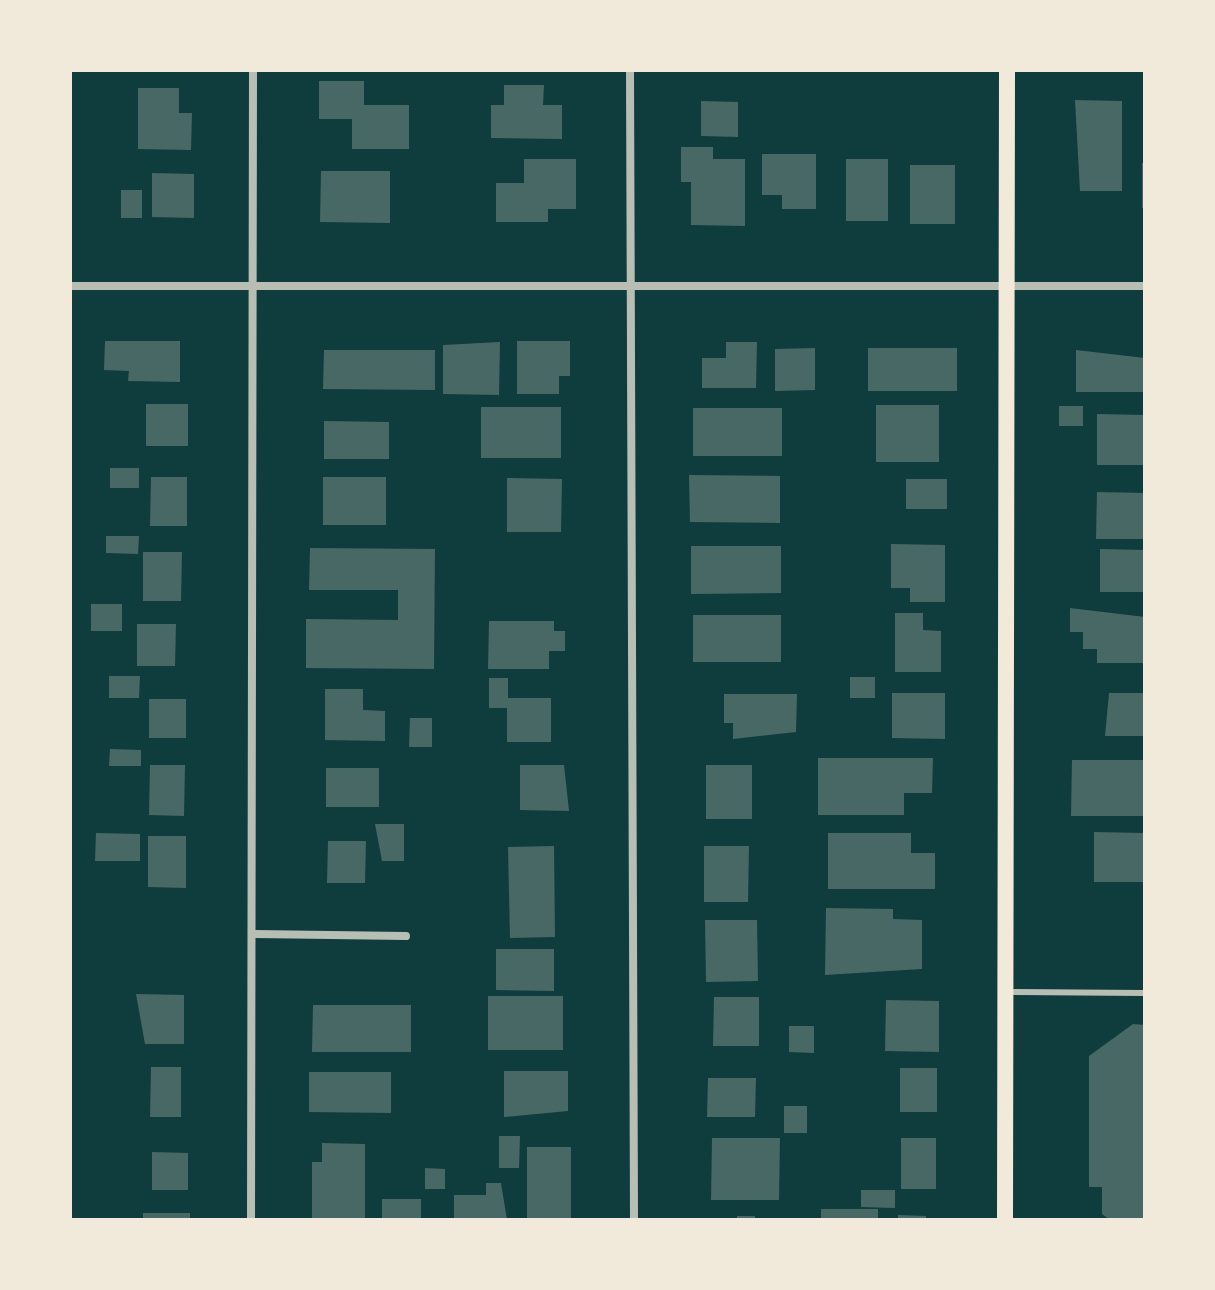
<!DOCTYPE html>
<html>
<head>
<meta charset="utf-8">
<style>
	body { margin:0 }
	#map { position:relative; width:1215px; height:1290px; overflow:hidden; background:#0f3d3e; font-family:Raleway,sans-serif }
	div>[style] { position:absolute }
	.building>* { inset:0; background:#486865 }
	.service>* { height:6px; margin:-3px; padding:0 3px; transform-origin:3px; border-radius:3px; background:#b8beb3 }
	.minor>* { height:8px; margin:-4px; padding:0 4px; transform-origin:4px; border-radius:4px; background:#b8beb3 }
	.secondary>* { height:16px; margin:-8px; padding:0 8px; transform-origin:8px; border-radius:8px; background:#f1e9da }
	span { translate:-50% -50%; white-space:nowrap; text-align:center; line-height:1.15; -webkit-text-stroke:8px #f1e9da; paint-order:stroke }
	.frame { position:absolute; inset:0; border:72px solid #f1e9da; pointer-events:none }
</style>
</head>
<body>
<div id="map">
	<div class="building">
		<i style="clip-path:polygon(319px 81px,364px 81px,364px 105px,409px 105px,409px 149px,352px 149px,352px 119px,319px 119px)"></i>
		<i style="clip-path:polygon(504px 85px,544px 85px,543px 105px,562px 105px,562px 139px,491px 138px,491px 105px,504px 105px)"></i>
		<i style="clip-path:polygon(138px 88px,179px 88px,179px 113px,192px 113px,191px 150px,138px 149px)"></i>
		<i style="clip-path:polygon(1075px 100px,1122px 101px,1122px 191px,1080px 191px)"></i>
		<i style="clip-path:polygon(701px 101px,738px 102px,738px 137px,701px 136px)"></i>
		<i style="clip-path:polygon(681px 147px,713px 147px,713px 159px,745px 159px,745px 226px,691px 225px,691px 182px,681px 182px)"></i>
		<i style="clip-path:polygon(762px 154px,816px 154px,816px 209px,782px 209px,782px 195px,762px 195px)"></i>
		<i style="clip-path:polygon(524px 159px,576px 159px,576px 209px,548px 209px,548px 222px,496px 222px,496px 183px,524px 183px)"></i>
		<i style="clip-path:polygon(846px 159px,888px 159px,888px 221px,846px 221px)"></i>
		<i style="clip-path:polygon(1142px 163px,1145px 163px,1145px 208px,1142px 208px)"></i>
		<i style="clip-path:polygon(910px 165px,955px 165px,955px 224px,910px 224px)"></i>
		<i style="clip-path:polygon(321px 171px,390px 171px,390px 223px,320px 222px)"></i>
		<i style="clip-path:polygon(152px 173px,194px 174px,194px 218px,152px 217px)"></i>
		<i style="clip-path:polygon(121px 190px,142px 190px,142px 218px,121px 218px)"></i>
		<i style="clip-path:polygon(105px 341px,180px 341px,180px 382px,128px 381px,129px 371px,104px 370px)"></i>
		<i style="clip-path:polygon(517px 341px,570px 341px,570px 376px,559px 376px,559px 394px,517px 394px)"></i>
		<i style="clip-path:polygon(500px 342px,499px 395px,443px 394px,443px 345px)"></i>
		<i style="clip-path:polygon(726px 342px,757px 342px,756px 388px,702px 388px,702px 358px,726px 358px)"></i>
		<i style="clip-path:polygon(815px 348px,815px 390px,775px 391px,775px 349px)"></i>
		<i style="clip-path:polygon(868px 348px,957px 348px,957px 391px,868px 391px)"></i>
		<i style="clip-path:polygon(324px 350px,435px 350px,435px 390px,323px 389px)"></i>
		<i style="clip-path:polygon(1076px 350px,1145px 358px,1145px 392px,1076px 392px)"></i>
		<i style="clip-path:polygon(146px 404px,188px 404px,188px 446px,146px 446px)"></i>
		<i style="clip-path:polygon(876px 405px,939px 405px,939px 462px,876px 462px)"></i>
		<i style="clip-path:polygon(1059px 406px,1083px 406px,1083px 426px,1059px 426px)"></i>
		<i style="clip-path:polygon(481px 407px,561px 407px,561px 458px,481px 458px)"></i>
		<i style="clip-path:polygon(693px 408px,782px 408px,782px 456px,693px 456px)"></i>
		<i style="clip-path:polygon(1097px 414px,1145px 415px,1145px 465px,1097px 465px)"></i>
		<i style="clip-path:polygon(324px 421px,389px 422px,389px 459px,324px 459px)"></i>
		<i style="clip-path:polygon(110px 468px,139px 468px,139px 488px,110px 488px)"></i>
		<i style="clip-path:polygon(689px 475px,780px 476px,780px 523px,690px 522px)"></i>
		<i style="clip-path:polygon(151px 477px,187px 477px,187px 526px,150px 526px)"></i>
		<i style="clip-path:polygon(323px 477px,386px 477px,386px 525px,323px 525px)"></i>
		<i style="clip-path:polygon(507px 478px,562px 479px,561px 532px,507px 532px)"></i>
		<i style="clip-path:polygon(906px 479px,947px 479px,947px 509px,906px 509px)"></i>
		<i style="clip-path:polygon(1097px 492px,1145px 493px,1145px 539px,1096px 539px)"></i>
		<i style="clip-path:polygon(106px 536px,139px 536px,138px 554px,106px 553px)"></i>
		<i style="clip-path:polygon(891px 544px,945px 545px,945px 602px,910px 602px,910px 588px,891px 588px)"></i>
		<i style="clip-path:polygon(691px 546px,781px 546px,781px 593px,691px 594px)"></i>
		<i style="clip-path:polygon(310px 548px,435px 549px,434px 669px,306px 668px,306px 619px,398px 620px,398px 590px,309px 590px)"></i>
		<i style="clip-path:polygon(1100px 549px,1145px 550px,1145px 592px,1100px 592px)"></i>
		<i style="clip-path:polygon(143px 552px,182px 552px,181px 601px,143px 601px)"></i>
		<i style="clip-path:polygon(91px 604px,122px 604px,122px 631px,91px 631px)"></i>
		<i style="clip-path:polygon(1070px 608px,1145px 617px,1145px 663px,1097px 663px,1097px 649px,1083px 649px,1083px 632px,1070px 632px)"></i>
		<i style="clip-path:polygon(895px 613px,923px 613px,923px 630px,941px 631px,941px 672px,895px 672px)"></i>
		<i style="clip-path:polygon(693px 615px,781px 615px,781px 662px,693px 662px)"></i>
		<i style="clip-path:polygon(489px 621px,554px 621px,554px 631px,565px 631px,565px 651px,549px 651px,549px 669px,488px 669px)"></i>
		<i style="clip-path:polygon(137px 624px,176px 624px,175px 666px,137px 666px)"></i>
		<i style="clip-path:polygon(109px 676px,140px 676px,139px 698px,109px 698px)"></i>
		<i style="clip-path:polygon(850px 677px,875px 677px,875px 698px,850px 698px)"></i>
		<i style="clip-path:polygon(489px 678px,508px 678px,508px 698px,551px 698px,551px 742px,507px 742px,507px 708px,489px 708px)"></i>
		<i style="clip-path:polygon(325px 689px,363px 689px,363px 710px,385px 711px,385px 741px,325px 740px)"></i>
		<i style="clip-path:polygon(892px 693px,945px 693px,945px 739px,892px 738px)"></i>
		<i style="clip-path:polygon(1109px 693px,1145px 693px,1145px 736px,1105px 736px)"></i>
		<i style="clip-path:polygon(724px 694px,797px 694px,796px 732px,733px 739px,733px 723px,724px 723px)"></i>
		<i style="clip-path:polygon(149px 699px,186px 699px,186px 738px,149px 738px)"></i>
		<i style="clip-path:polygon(410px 718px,432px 718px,432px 747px,409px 747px)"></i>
		<i style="clip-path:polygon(110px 749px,141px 750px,141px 766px,109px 766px)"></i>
		<i style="clip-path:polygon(818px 758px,933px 758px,932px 793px,904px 793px,904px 815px,818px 815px)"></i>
		<i style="clip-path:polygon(1072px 760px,1145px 760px,1145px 816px,1071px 816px)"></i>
		<i style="clip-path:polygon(150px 765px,185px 765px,184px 816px,149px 815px)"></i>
		<i style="clip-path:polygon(520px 765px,564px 765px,569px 811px,520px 810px)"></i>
		<i style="clip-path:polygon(706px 765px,752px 765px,752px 819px,706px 819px)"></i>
		<i style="clip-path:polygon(326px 768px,379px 768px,379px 807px,326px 807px)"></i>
		<i style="clip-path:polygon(375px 824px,404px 824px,404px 861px,382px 861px)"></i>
		<i style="clip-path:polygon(1094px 832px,1145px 833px,1145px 882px,1094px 882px)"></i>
		<i style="clip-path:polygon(96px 833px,140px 834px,140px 861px,95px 861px)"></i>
		<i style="clip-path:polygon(828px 833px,911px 833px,911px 853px,935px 853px,935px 889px,828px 889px)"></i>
		<i style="clip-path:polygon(148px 836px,186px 836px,186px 888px,148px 887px)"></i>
		<i style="clip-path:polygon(328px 841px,366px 841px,365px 883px,327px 883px)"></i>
		<i style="clip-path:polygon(554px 846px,555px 937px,510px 938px,508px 847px)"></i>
		<i style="clip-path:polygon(704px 846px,749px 846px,748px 902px,704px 902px)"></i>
		<i style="clip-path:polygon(826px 908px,893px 909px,893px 919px,922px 920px,922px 969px,825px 975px)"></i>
		<i style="clip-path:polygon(705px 920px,757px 920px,758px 981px,706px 982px)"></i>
		<i style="clip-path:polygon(496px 949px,554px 949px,554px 991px,496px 990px)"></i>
		<i style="clip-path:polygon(136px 994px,184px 995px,184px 1044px,145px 1044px)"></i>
		<i style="clip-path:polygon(488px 996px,563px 996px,563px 1050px,488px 1050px)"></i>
		<i style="clip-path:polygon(714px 997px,759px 997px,759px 1046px,713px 1046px)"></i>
		<i style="clip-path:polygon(886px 1000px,939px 1001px,939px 1052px,885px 1051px)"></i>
		<i style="clip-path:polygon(313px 1005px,411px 1005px,411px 1052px,312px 1052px)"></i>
		<i style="clip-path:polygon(1133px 1024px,1145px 1025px,1145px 1220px,1110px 1220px,1102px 1214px,1102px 1187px,1089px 1187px,1089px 1056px)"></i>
		<i style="clip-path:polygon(789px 1026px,814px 1026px,814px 1053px,789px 1052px)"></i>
		<i style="clip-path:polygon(151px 1067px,181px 1067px,181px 1117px,150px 1117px)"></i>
		<i style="clip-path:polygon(900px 1068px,937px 1068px,937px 1112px,900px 1112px)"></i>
		<i style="clip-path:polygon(504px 1071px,568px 1071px,568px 1111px,504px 1117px)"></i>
		<i style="clip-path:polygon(309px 1072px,391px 1072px,391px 1113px,309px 1112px)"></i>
		<i style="clip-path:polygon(708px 1078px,756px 1078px,755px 1117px,707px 1117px)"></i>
		<i style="clip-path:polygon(784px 1106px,807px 1106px,807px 1133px,784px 1133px)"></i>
		<i style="clip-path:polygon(499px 1136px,520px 1136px,519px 1168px,499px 1168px)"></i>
		<i style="clip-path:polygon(712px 1138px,780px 1138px,779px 1200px,711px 1200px)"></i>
		<i style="clip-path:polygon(901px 1138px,936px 1138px,936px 1189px,901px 1189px)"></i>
		<i style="clip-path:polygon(322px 1143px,365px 1144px,365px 1220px,312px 1220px,312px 1162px,322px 1162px)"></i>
		<i style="clip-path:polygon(527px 1147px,571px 1147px,571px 1220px,527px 1220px)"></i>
		<i style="clip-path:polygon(152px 1152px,188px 1153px,188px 1190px,152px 1190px)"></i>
		<i style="clip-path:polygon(425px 1168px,445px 1169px,445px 1189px,425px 1189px)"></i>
		<i style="clip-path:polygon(486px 1183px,501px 1183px,507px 1220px,454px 1220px,454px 1195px,486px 1195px)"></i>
		<i style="clip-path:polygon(861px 1190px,895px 1190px,895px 1208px,861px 1207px)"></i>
		<i style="clip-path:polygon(382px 1199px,421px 1199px,421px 1220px,382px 1220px)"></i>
		<i style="clip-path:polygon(821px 1209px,878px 1209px,878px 1220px,821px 1220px)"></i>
		<i style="clip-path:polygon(143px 1213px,190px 1213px,190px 1220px,143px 1220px)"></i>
		<i style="clip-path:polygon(898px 1215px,926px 1216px,926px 1220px,898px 1220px)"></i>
		<i style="clip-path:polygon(737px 1216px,755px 1216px,755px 1220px,737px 1220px)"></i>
	</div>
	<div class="service">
		<i style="left:1007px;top:992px;width:136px;rotate:0.4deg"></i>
	</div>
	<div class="minor">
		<i style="left:630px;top:70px;width:1150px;rotate:89.8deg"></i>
		<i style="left:70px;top:286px;width:1075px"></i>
		<i style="left:254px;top:934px;width:152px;rotate:0.8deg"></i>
		<i style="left:251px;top:1220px;width:1150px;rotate:-89.9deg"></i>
	</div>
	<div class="secondary">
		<i style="left:1005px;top:1220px;width:1150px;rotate:-89.9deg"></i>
	</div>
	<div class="frame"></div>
</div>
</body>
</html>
